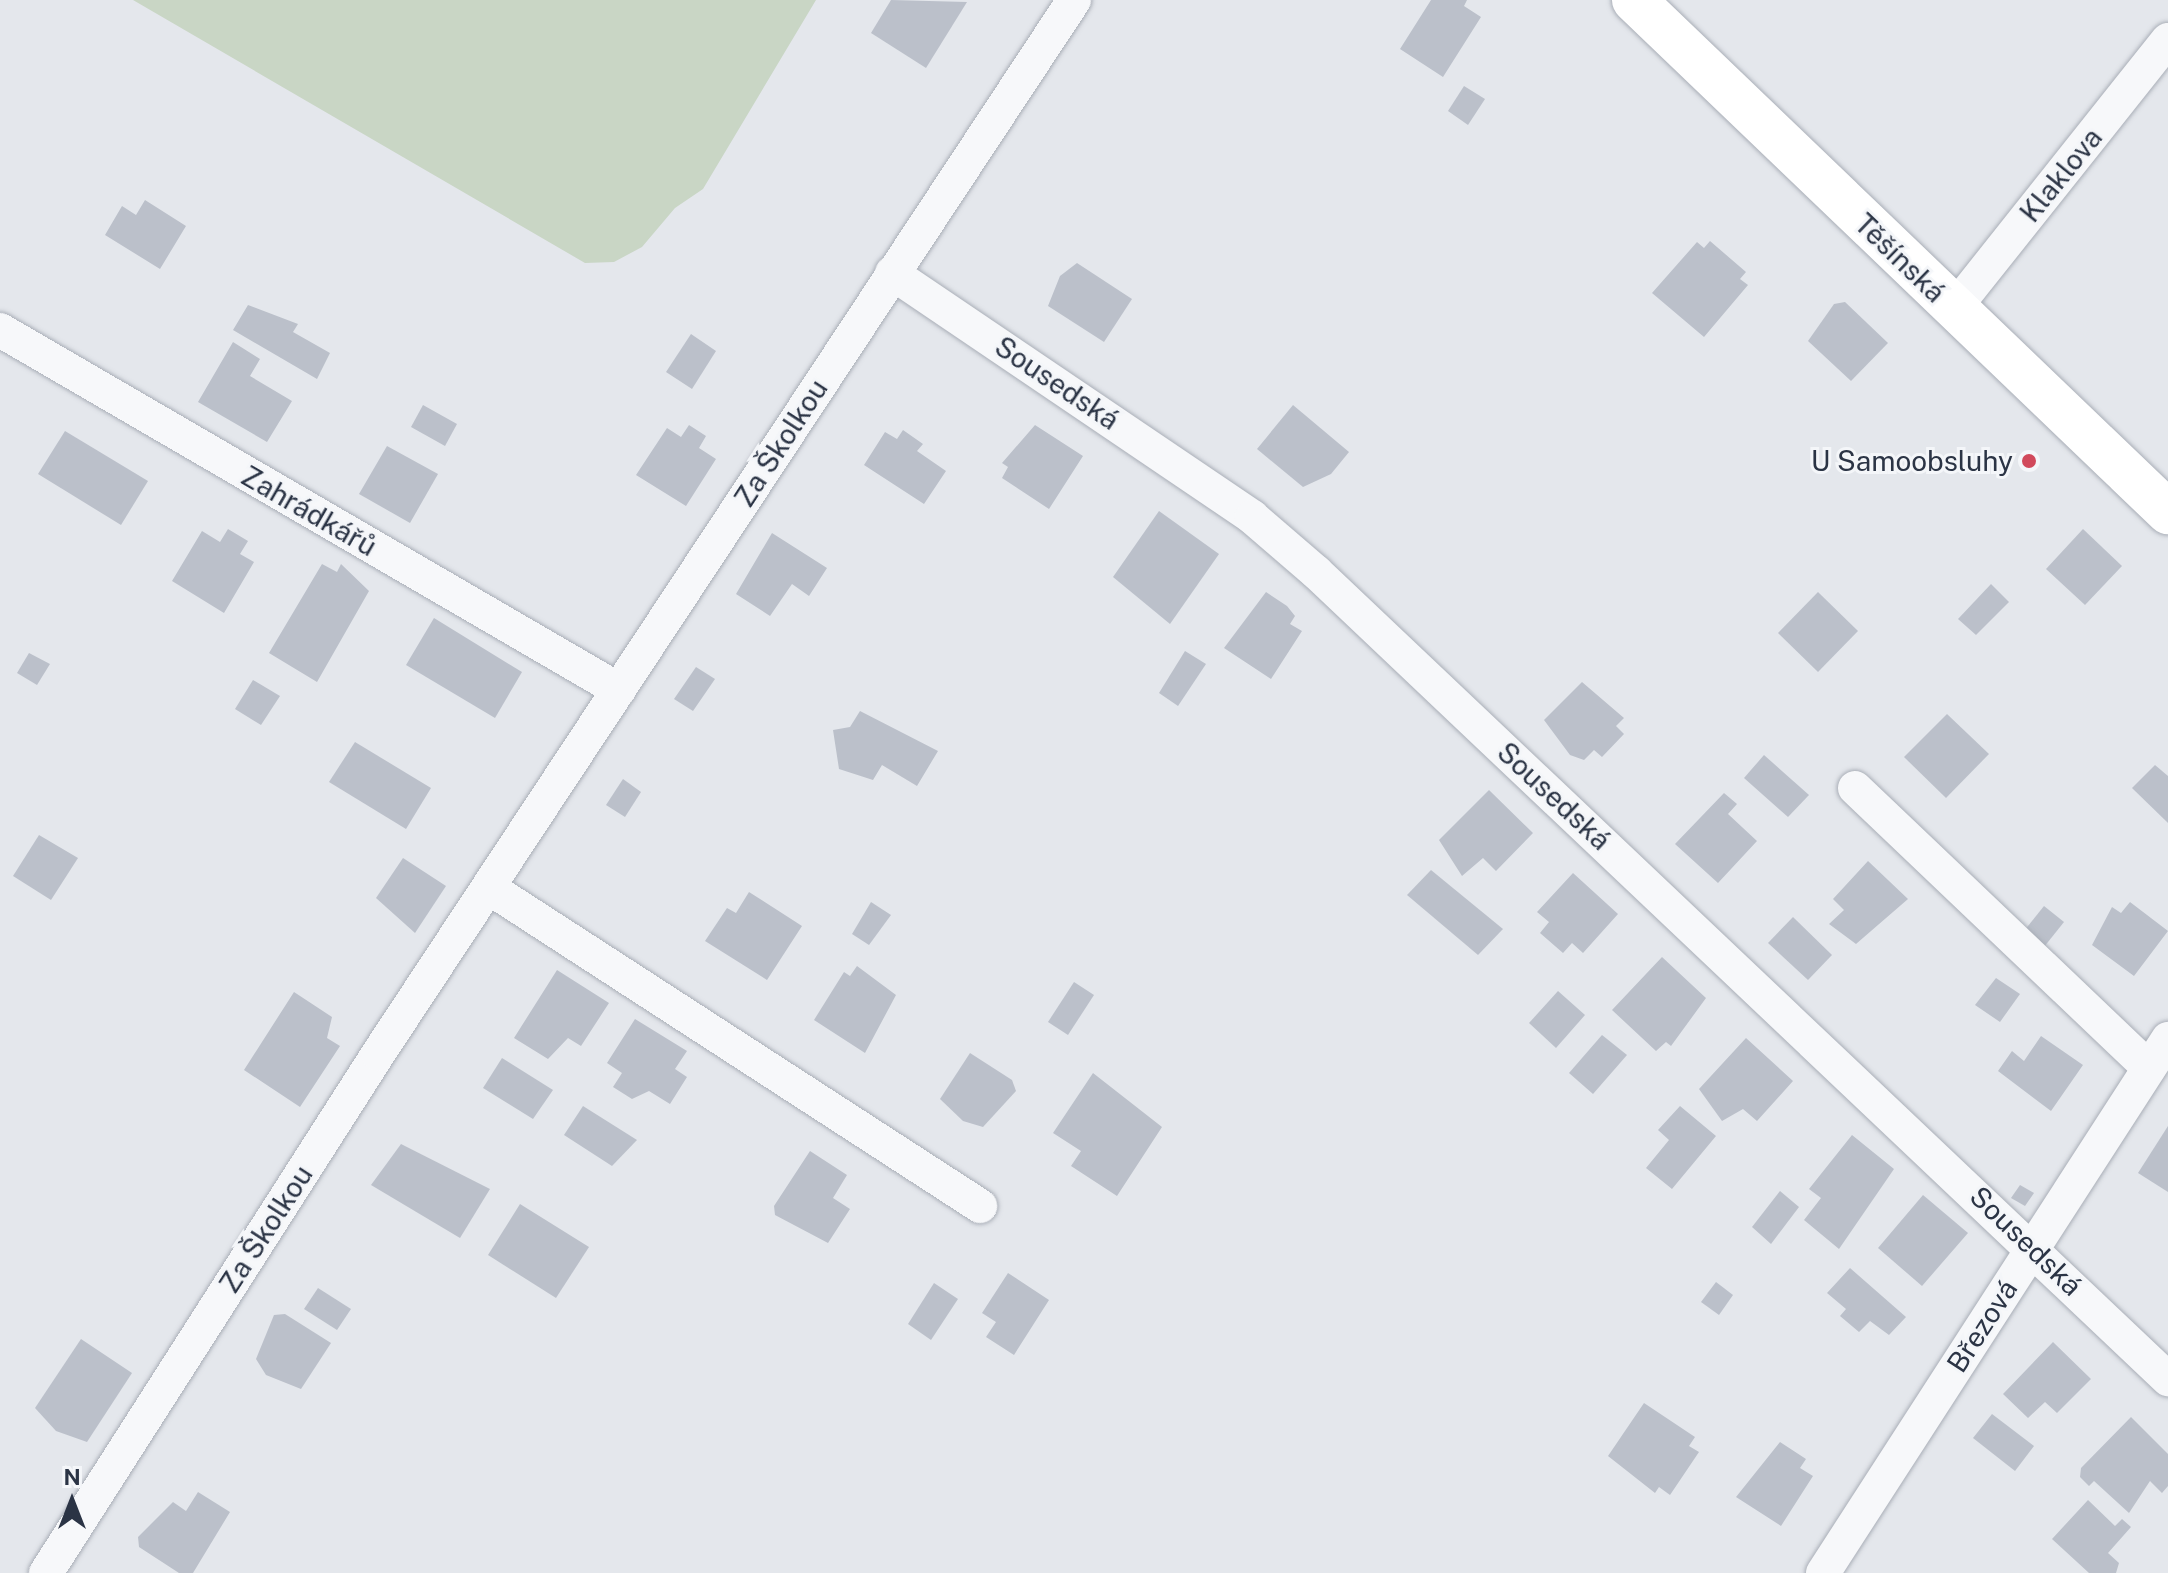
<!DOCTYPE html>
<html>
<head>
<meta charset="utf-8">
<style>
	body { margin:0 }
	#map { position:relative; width:2168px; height:1573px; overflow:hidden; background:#e4e7ec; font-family:"Public Sans",sans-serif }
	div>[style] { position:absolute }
	.green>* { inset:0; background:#c9d6c5 }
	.building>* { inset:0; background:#bbc0ca }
	.roads { filter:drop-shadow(0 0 2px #a9aeb7) drop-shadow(0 0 2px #a9aeb7) }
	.minor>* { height:34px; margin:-17px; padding:0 17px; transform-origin:17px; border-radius:17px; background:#f7f8fa }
	.secondary>* { height:44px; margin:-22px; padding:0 22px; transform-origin:22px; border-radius:22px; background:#fff }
	.dots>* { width:22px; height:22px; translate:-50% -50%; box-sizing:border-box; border:4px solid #f4f6f9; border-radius:50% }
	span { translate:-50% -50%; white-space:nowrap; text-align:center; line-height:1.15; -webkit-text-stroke:6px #f4f6f9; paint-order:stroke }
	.street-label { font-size:28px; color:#2b3445 }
	.poi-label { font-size:28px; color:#2b3445 }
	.right { translate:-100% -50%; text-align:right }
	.north { position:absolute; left:32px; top:1461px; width:80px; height:80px; -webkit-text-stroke:6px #f4f6f9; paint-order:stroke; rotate:0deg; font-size:22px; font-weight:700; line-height:32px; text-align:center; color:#2b3445 }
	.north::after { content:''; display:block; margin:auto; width:28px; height:36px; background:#2b3445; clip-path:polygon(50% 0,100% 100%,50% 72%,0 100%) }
</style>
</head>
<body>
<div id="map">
	<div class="green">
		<i style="clip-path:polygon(133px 0,816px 0,703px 189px,675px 208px,642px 247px,614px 262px,585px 263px)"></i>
	</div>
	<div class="building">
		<i style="clip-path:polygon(891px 0,967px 2px,926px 68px,871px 33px)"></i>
		<i style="clip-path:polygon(1431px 0,1467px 0,1464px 6px,1481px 17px,1443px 77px,1400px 49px)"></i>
		<i style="clip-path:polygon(1464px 86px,1485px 99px,1468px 125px,1448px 111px)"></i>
		<i style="clip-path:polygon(145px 200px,186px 226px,160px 269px,105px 235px,122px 206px,136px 215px)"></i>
		<i style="clip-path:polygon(1710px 241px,1746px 272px,1740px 279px,1748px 285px,1704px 337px,1652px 293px,1697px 242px,1704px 248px)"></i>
		<i style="clip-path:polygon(1077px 263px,1132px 299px,1104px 342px,1048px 306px,1060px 276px)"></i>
		<i style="clip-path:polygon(1845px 302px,1888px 343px,1851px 381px,1808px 341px,1834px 304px)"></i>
		<i style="clip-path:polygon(248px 305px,298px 324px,293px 332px,330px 353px,317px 379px,233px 330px)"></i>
		<i style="clip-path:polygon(691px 334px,716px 351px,692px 389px,666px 372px)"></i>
		<i style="clip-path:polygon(233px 342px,260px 359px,250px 376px,292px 401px,267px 442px,198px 402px)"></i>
		<i style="clip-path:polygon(423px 405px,457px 424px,445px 446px,411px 427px)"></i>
		<i style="clip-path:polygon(1293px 405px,1349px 452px,1331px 474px,1303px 487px,1257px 449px)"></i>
		<i style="clip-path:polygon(689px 425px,706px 436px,699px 448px,716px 459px,686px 506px,636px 475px,667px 428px,681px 437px)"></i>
		<i style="clip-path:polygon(1035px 425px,1083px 456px,1049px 509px,1002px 478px,1008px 467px,1002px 463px)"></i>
		<i style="clip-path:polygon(903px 430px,923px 444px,917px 451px,946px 471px,924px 504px,864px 465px,885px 432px,897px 439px)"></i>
		<i style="clip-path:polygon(65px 431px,148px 481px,121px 525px,38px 474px)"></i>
		<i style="clip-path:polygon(387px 446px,438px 474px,410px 523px,359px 494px)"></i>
		<i style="clip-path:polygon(1159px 511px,1219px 554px,1170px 624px,1113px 577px)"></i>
		<i style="clip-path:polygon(228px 529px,248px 541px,240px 554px,254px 562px,224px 613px,172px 581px,202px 531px,220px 542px)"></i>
		<i style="clip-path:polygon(2083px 529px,2122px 566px,2085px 605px,2046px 569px)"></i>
		<i style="clip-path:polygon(772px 533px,827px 568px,809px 596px,792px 584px,770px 616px,736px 594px)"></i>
		<i style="clip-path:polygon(322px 564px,337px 572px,341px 564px,369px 591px,317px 682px,269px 653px)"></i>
		<i style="clip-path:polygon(1991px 584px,2009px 602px,1976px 635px,1958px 619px)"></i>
		<i style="clip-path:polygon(1266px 592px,1287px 606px,1295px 616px,1290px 624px,1302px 631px,1271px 679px,1224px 648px)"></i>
		<i style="clip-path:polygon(1818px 592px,1858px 631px,1818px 672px,1778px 633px)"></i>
		<i style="clip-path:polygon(434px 618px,522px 672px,495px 718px,406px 665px)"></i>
		<i style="clip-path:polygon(1185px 651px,1206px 664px,1178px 706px,1159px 693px)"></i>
		<i style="clip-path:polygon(29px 653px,50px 664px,37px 685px,17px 673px)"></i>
		<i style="clip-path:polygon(696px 667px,715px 679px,693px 711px,674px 699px)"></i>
		<i style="clip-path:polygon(253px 680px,280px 696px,261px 725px,235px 709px)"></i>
		<i style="clip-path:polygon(1582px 682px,1624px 718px,1616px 726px,1624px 734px,1602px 757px,1594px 750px,1584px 760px,1570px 755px,1544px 720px)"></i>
		<i style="clip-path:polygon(860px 711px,938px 751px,917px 786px,882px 765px,873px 780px,839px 769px,833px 730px,850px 727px)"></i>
		<i style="clip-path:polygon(1947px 714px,1989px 754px,1946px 798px,1904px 757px)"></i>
		<i style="clip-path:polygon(355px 742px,431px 788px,406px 829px,329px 782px)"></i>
		<i style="clip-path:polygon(1764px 755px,1809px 795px,1788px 817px,1744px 778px)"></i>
		<i style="clip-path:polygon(2155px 765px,2168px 776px,2168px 823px,2132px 788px)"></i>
		<i style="clip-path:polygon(623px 779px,641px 792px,625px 817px,606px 805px)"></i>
		<i style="clip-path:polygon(1489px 790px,1533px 833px,1496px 871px,1483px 858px,1462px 876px,1439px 840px)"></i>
		<i style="clip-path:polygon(1724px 793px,1737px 804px,1728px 814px,1757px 841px,1718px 883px,1675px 844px)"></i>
		<i style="clip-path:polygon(39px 835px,78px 858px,51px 900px,13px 876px)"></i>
		<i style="clip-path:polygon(403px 858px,446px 886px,415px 933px,376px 898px)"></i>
		<i style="clip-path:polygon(1868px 861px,1908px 899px,1856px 944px,1829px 924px,1844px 910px,1833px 899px)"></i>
		<i style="clip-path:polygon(1431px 870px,1503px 929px,1478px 955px,1407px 895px)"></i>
		<i style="clip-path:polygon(1573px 873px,1618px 914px,1583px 953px,1572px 943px,1563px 953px,1540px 933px,1549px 922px,1537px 912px)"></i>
		<i style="clip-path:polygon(749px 892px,802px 926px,767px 980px,705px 941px,727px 908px,736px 913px)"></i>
		<i style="clip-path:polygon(871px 902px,891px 915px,869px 945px,852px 934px)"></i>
		<i style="clip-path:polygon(2130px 902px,2168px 931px,2134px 976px,2092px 945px,2112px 907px,2121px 913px)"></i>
		<i style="clip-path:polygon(2044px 906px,2064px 922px,2044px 947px,2024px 931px)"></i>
		<i style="clip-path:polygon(1793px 917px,1832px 955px,1808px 980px,1768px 943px)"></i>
		<i style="clip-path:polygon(1662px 957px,1706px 998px,1671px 1046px,1666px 1042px,1656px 1051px,1612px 1010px)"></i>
		<i style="clip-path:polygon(857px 966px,896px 995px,865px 1053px,814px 1020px,844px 972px,850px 976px)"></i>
		<i style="clip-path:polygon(557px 970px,609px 1003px,581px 1046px,568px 1038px,548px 1059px,514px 1038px)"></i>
		<i style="clip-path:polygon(1996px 978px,2020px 994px,2000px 1022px,1975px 1005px)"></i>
		<i style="clip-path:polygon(1074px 982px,1094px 995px,1068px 1035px,1048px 1022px)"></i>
		<i style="clip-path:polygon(1558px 991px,1585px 1015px,1556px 1048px,1529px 1023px)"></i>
		<i style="clip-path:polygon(294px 992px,332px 1017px,327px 1038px,340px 1046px,300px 1107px,244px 1070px)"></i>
		<i style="clip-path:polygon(635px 1019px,687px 1051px,675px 1069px,687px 1077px,670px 1104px,649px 1091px,632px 1099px,613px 1087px,622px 1073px,607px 1063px)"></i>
		<i style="clip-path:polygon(1602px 1035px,1627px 1055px,1593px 1094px,1569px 1073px)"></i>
		<i style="clip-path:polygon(2041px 1036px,2083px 1065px,2051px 1111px,1998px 1071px,2012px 1051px,2024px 1061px)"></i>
		<i style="clip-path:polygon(1746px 1038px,1793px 1081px,1757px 1121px,1743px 1109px,1722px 1121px,1699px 1089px)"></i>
		<i style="clip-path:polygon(970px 1053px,1012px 1080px,1016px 1091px,983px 1127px,963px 1121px,940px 1099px)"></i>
		<i style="clip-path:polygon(502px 1058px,553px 1090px,533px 1119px,483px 1088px)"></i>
		<i style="clip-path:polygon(1093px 1073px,1162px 1127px,1117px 1196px,1071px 1166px,1081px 1151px,1053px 1133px)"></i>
		<i style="clip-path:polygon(583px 1106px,637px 1140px,612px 1166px,564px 1135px)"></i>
		<i style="clip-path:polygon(1680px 1106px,1716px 1136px,1672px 1189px,1646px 1168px,1669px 1140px,1658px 1130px)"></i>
		<i style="clip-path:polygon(2168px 1126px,2168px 1192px,2138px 1173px)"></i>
		<i style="clip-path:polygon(1852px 1135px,1894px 1169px,1839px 1249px,1804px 1220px,1821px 1198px,1809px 1189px)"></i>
		<i style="clip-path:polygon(401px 1144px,490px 1189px,460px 1238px,371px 1185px)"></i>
		<i style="clip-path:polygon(810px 1151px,847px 1175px,833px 1198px,850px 1209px,828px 1243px,775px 1215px,774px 1206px)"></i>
		<i style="clip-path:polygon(2020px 1185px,2034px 1193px,2025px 1206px,2011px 1198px)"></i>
		<i style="clip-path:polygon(1780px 1191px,1799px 1207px,1771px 1244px,1752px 1227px)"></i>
		<i style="clip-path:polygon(1923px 1195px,1968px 1233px,1922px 1286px,1878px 1248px)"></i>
		<i style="clip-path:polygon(520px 1204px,589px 1247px,556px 1298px,488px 1255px)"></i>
		<i style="clip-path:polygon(1850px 1268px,1906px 1317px,1889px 1335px,1870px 1321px,1859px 1332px,1840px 1316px,1846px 1309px,1827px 1293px)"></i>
		<i style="clip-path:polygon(1008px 1273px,1049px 1300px,1014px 1355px,986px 1337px,996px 1322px,982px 1313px)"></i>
		<i style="clip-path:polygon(1716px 1282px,1733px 1295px,1719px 1315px,1701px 1302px)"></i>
		<i style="clip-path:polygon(934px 1283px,958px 1299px,931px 1340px,908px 1324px)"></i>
		<i style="clip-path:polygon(318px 1288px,351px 1309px,337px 1330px,304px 1309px)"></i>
		<i style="clip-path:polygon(285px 1314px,331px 1343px,301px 1389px,266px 1375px,256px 1359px,274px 1315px)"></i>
		<i style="clip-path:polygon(81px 1339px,132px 1373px,87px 1442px,56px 1431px,35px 1408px)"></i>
		<i style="clip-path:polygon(2053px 1342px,2091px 1379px,2057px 1413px,2045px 1402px,2028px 1418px,2003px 1394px)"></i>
		<i style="clip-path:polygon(1644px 1403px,1695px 1437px,1689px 1446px,1699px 1452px,1670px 1495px,1659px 1487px,1655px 1493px,1608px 1456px)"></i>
		<i style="clip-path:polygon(1992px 1414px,2034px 1446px,2015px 1471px,1973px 1438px)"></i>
		<i style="clip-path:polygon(2131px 1417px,2168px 1454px,2168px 1486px,2162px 1493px,2150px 1481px,2129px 1513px,2094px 1481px,2089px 1486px,2080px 1477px,2081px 1468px)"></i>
		<i style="clip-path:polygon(1780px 1442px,1806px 1459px,1800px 1468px,1813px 1476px,1781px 1526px,1736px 1497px)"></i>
		<i style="clip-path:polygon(198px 1492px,230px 1512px,193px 1573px,179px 1573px,139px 1547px,138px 1537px,173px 1502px,186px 1511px)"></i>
		<i style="clip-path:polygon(2088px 1500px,2115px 1526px,2122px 1519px,2131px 1527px,2108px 1553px,2119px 1563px,2116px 1573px,2089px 1573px,2052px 1539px)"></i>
	</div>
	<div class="roads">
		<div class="minor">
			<i style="left:892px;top:273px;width:435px;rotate:34.1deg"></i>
			<i style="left:1252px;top:517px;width:84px;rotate:40.7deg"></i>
			<i style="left:1316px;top:572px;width:1174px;rotate:43.45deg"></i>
			<i style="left:1953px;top:310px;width:345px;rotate:-51.5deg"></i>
			<i style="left:0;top:330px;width:716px;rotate:30.18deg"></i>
			<i style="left:1855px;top:788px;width:406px;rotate:43.6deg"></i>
			<i style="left:491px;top:889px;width:583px;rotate:32.95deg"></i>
			<i style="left:46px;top:1573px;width:616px;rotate:-57.39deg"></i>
			<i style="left:378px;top:1054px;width:1263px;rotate:-56.56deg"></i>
			<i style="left:1823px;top:1573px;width:636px;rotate:-57.13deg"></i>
		</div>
		<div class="secondary">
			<i style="left:1634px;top:0;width:740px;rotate:43.8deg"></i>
		</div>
	</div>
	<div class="dots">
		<i style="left:2029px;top:461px;background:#d1495b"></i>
	</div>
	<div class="street-label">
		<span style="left:2061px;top:175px;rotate:-51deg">Klaklova</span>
		<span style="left:1900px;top:258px;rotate:44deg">Těšínská</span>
		<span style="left:1057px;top:383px;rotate:34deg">Sousedská</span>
		<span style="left:781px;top:443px;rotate:-57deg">Za Školkou</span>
		<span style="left:309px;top:511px;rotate:30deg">Zahrádkářů</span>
		<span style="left:1554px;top:796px;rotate:43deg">Sousedská</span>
		<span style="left:266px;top:1229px;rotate:-57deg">Za Školkou</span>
		<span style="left:2026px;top:1241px;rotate:44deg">Sousedská</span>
		<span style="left:1982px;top:1326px;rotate:-57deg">Březová</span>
	</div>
	<div class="poi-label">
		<span class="right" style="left:2013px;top:461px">U Samoobsluhy</span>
	</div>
	<div class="north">N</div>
</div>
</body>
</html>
